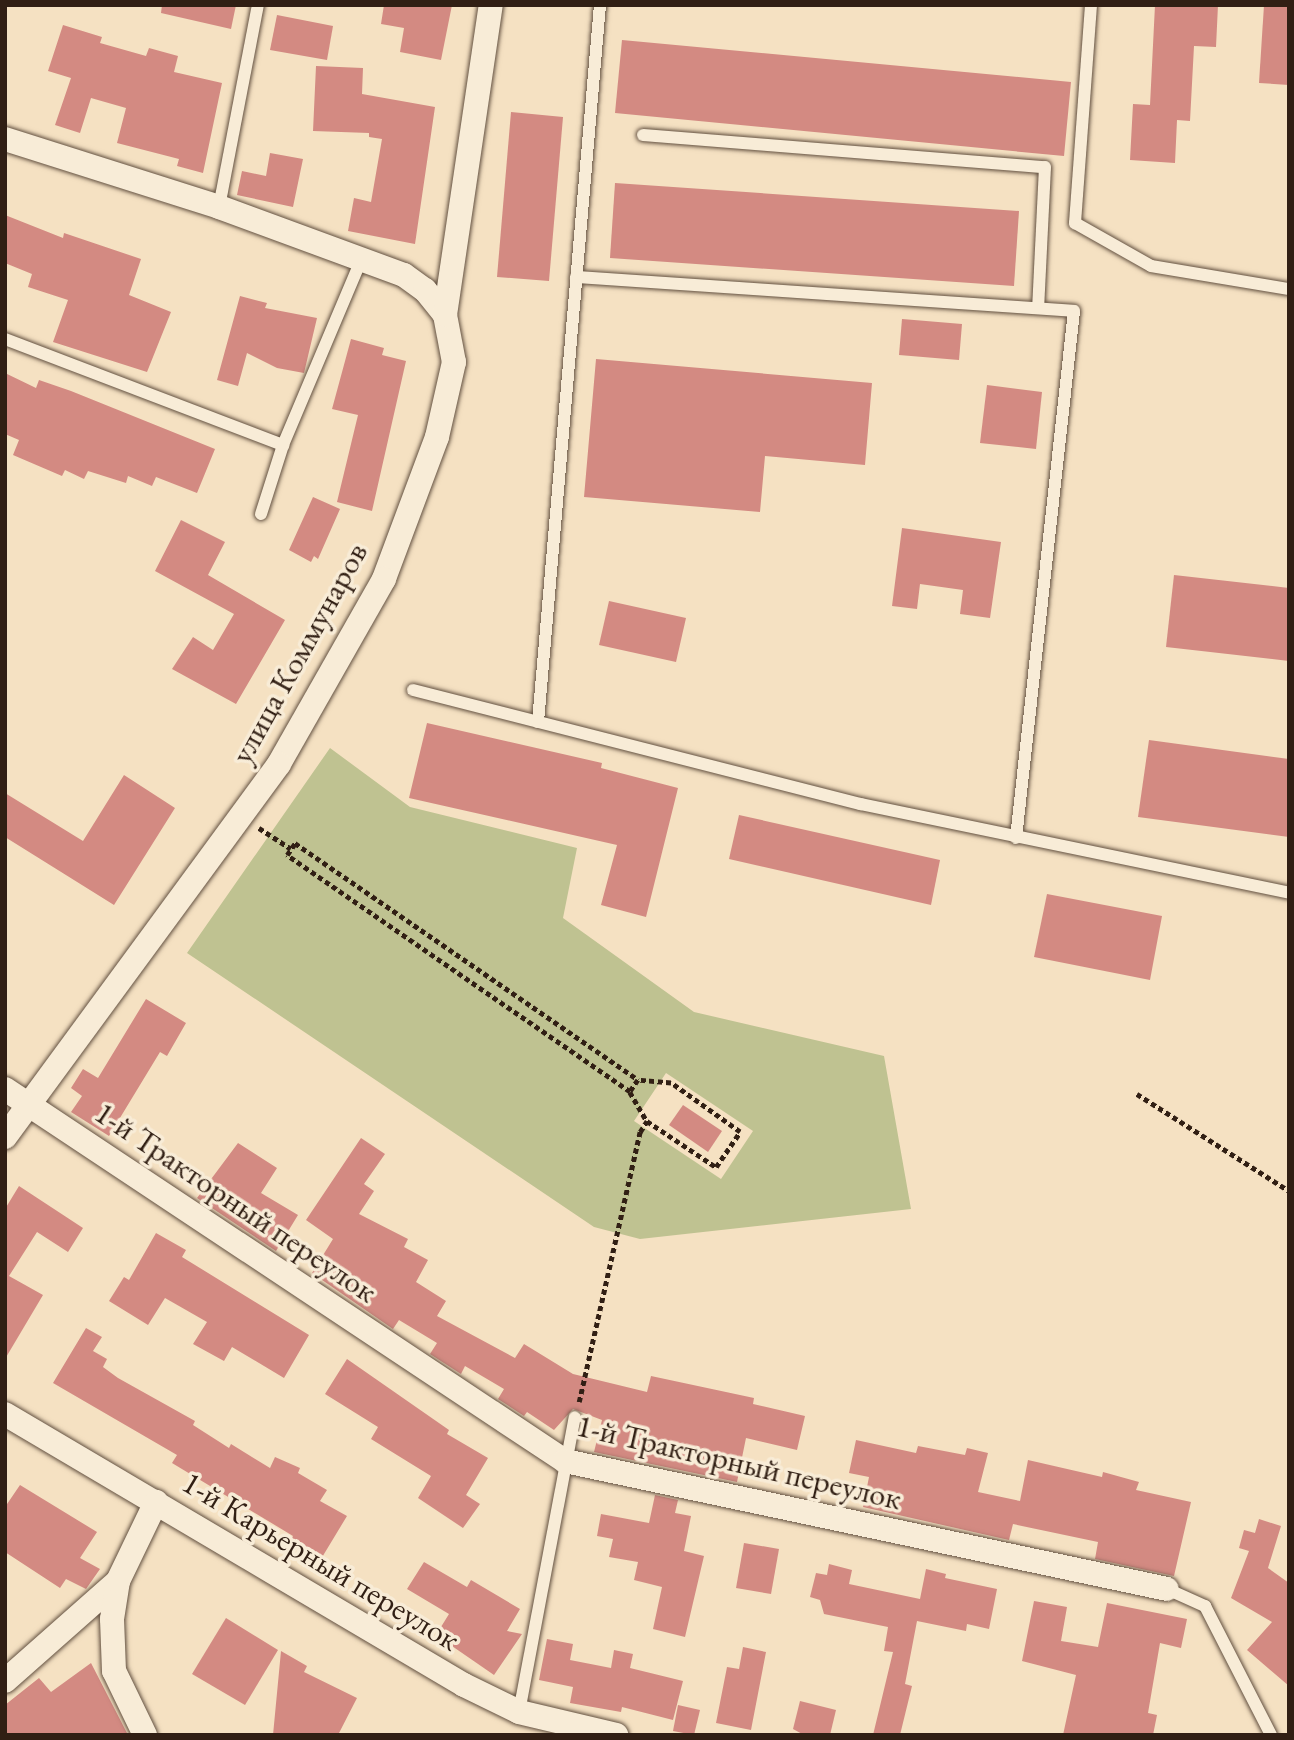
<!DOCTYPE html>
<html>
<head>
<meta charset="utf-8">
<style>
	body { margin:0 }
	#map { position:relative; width:1294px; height:1740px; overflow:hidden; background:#f5e1c2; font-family:"EB Garamond",serif }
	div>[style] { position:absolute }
	.green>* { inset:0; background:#bfc291 }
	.building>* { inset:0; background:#d38a82 }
	.path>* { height:4.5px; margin-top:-2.25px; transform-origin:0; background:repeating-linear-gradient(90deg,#311f14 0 5px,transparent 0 8.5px) }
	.roads { filter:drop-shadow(0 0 2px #625040) drop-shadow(0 0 2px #625040) }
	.lane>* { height:12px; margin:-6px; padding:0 6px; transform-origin:6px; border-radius:6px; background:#f8ecd7 }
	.street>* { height:24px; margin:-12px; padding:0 12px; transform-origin:12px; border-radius:12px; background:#f8ecd7 }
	span { translate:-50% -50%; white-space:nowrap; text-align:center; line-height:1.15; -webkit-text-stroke:7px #f8ecd7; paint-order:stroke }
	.street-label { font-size:32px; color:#311f14 }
	.frame { position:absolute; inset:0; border:7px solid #311f14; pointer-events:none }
</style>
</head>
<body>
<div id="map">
	<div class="green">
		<i style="clip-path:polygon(evenodd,330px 748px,410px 807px,577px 848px,563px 918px,694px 1012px,884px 1056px,911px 1209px,640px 1239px,594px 1227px,187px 953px,330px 748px,666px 1073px,753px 1131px,721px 1179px,634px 1121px,666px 1073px)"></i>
	</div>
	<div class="building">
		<i style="clip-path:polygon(162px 5px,236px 5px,231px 29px,161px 13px)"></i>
		<i style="clip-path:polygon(384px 5px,452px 5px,441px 60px,400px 52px,404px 28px,381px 24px)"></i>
		<i style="clip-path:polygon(1155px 5px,1218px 5px,1216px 47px,1194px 46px,1190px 121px,1177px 120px,1175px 163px,1130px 160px,1133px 104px,1150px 105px)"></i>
		<i style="clip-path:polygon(1264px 5px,1289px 5px,1289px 85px,1259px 83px)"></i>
		<i style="clip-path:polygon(277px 15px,333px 26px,327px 60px,270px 50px)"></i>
		<i style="clip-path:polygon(63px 25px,102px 37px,100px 43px,146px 56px,149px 48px,178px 56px,174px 72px,222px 83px,203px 173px,177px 166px,179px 159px,117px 143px,126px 108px,91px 98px,80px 133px,55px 125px,71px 78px,48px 71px)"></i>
		<i style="clip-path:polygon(622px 40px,1071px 82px,1064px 156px,615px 113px)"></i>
		<i style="clip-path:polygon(316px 66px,363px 68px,362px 94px,435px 107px,415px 244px,348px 231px,354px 198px,371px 202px,382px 139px,369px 137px,369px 133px,313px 131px)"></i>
		<i style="clip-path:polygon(511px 112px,563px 117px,549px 281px,497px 277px)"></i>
		<i style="clip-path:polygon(270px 153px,303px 159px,293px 207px,237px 195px,242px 171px,266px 176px)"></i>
		<i style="clip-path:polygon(615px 183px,1019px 211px,1014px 286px,610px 258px)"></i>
		<i style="clip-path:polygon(5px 215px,63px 238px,64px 233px,141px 259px,129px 295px,171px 312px,147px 372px,53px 342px,68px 300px,28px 287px,32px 274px,5px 263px)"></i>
		<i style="clip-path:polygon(240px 296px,267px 303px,265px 308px,317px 318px,304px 373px,277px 368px,247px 353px,238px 386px,217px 380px)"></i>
		<i style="clip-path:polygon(902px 319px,962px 324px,959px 360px,899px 355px)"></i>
		<i style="clip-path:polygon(351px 339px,384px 348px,382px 355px,406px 361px,372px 511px,337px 502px,358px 415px,332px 409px)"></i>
		<i style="clip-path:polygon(596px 359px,872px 383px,865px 465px,765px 456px,760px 512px,584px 497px)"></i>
		<i style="clip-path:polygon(5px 373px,36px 388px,39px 380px,71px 391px,215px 449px,197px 493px,156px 477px,152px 486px,128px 476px,126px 483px,88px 471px,84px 479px,65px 470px,62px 476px,13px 455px,19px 440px,5px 434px)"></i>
		<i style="clip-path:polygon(987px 385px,1042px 392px,1036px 449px,980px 443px)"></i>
		<i style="clip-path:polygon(313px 497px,340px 509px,318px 559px,314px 556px,311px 562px,289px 550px)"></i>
		<i style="clip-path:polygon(181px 520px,225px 542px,208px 575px,285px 620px,236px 704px,172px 669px,193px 637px,213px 650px,234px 614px,155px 571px)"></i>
		<i style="clip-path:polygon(902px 528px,1001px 542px,990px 618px,960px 614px,963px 590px,920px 584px,917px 609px,892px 606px)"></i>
		<i style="clip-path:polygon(1174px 575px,1289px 588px,1289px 661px,1166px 647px)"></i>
		<i style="clip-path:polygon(609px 601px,686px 618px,676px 662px,599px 645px)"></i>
		<i style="clip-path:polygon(427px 723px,602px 763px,601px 768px,678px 788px,646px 917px,601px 905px,617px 845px,409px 798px)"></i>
		<i style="clip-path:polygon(1149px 740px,1289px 759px,1289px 837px,1138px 817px)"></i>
		<i style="clip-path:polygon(124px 775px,175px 808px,114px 905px,5px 837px,5px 793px,83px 841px)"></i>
		<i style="clip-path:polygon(739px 815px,940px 860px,931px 905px,729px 859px)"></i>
		<i style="clip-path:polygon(1047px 894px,1162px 916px,1150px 980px,1034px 957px)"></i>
		<i style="clip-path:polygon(146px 999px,186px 1023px,167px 1056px,160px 1052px,109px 1136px,71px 1112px,82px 1096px,71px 1088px,83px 1069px,98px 1078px)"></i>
		<i style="clip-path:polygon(683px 1105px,722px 1131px,708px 1152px,669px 1125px)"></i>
		<i style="clip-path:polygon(361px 1138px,385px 1154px,364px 1184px,374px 1191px,359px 1214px,408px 1239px,404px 1247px,428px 1260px,416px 1282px,446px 1301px,437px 1316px,515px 1358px,524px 1344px,573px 1374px,647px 1392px,651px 1376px,754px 1398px,753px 1404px,805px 1416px,797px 1450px,746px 1438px,737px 1482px,594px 1452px,602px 1420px,573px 1409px,554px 1430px,527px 1412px,524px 1416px,498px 1399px,504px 1389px,465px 1366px,461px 1374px,430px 1354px,437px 1343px,399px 1320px,393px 1329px,312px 1273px,333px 1239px,306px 1220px)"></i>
		<i style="clip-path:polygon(238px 1143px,277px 1168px,261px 1193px,298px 1215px,276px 1251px,197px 1198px)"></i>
		<i style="clip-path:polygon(19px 1186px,83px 1228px,68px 1252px,37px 1232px,9px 1276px,43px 1295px,5px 1359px,5px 1209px)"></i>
		<i style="clip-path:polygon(156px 1233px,186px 1250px,182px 1257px,309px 1335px,284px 1378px,232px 1347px,224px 1361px,193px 1344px,207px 1322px,165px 1298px,148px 1325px,109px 1301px,124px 1277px,129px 1280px)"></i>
		<i style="clip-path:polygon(86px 1328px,102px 1337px,93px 1351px,107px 1359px,103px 1367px,118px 1378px,195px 1421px,193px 1425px,229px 1448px,231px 1444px,270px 1468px,275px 1457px,300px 1468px,298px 1473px,327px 1490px,320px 1501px,347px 1516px,321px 1559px,290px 1542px,293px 1536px,172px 1463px,177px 1455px,53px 1383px)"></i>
		<i style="clip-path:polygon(347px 1359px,449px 1430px,447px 1434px,488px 1458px,466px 1495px,480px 1504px,463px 1528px,418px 1498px,431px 1476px,371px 1439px,378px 1427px,325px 1394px)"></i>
		<i style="clip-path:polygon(856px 1440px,916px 1453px,918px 1446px,965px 1455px,967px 1448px,988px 1453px,978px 1492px,1020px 1501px,1028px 1460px,1102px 1477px,1103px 1472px,1139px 1482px,1136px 1490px,1191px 1502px,1174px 1576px,1095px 1559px,1098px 1542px,1013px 1524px,1009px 1540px,863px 1507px,869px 1477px,849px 1473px)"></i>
		<i style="clip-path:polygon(20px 1485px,97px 1532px,80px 1558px,100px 1569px,86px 1589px,66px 1579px,60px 1588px,5px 1552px,5px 1507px)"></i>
		<i style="clip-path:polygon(655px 1495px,678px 1500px,675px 1513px,691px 1516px,684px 1551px,704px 1556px,685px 1637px,653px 1629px,662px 1587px,634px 1580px,638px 1562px,609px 1557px,613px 1539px,597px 1536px,601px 1514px,649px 1523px)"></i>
		<i style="clip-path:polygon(1259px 1519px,1281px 1526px,1268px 1568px,1289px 1583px,1289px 1686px,1247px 1650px,1272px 1622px,1231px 1598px,1249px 1551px,1239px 1548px,1244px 1530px,1255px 1533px)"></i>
		<i style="clip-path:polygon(744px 1543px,779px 1549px,771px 1594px,736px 1588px)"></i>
		<i style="clip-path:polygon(424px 1562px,467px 1587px,471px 1580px,520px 1609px,507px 1631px,522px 1634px,494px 1675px,436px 1635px,449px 1614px,407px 1589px)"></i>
		<i style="clip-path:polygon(829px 1564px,852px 1570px,849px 1584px,920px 1599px,926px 1569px,946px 1574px,945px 1578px,997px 1589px,989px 1629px,967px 1624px,966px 1631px,917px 1621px,905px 1684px,912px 1686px,900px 1735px,873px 1735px,893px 1652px,884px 1651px,888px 1627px,824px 1614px,820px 1600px,810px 1597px,816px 1573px,827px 1575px)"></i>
		<i style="clip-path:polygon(1034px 1601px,1067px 1607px,1061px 1641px,1098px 1647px,1107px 1603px,1187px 1619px,1181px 1648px,1160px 1643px,1148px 1713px,1157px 1715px,1153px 1735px,1063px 1735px,1076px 1675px,1022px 1661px)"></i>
		<i style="clip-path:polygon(226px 1618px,278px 1650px,245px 1705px,192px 1674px)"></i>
		<i style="clip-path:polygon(547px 1639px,573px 1644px,570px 1660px,611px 1668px,614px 1650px,633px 1654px,630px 1668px,683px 1681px,673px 1720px,622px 1707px,621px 1712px,570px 1703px,573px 1687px,539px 1680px)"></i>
		<i style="clip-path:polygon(743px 1647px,766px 1652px,751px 1730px,716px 1723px,727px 1667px,739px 1669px)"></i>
		<i style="clip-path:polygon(281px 1651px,307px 1666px,304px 1672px,357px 1698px,338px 1735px,273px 1735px)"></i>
		<i style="clip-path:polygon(91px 1663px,128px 1735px,5px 1735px,5px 1705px,39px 1678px,51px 1692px)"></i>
		<i style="clip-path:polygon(800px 1701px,836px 1710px,830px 1735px,804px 1735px,793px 1729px)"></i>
		<i style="clip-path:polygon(678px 1705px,700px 1710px,694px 1735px,673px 1731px)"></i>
	</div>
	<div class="path">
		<i style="left:259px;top:828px;width:38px;rotate:33deg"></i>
		<i style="left:295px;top:843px;width:417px;rotate:34.6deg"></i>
		<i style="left:638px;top:1080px;width:14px;rotate:124deg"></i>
		<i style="left:630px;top:1092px;width:417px;rotate:-145.4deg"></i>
		<i style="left:287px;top:855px;width:14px;rotate:-56deg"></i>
		<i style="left:630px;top:1092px;width:34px;rotate:60deg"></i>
		<i style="left:647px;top:1121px;width:83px;rotate:33.7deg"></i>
		<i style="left:716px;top:1167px;width:42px;rotate:-55.6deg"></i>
		<i style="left:740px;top:1132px;width:85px;rotate:-144.6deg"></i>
		<i style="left:671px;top:1083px;width:33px;rotate:-175deg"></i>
		<i style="left:1137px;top:1094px;width:180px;rotate:32.5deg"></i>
		<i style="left:579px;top:1402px;width:277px;rotate:-77.3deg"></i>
		<i style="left:640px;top:1132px;width:13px;rotate:-58deg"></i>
	</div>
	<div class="roads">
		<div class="lane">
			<i style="left:1091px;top:5px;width:219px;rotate:94.2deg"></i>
			<i style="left:1075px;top:223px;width:87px;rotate:29.5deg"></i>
			<i style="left:1151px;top:266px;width:140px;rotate:9.5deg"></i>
			<i style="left:643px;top:135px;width:403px;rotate:4.6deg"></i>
			<i style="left:1045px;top:167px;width:141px;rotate:92.8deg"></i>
			<i style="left:219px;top:207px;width:206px;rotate:-79.1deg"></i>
			<i style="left:576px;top:277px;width:499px;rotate:3.9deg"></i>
			<i style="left:1074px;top:311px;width:530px;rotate:96.28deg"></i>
			<i style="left:5px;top:339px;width:298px;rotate:20.9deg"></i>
			<i style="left:283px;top:445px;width:205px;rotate:-67.1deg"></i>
			<i style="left:261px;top:514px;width:72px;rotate:-72.3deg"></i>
			<i style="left:413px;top:690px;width:462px;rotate:14.3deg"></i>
			<i style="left:861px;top:804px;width:437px;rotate:11.7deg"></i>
			<i style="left:538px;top:722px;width:720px;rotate:-85.06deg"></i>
			<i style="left:1167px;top:1589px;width:42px;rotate:24.1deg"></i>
			<i style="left:1205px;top:1606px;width:145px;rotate:62.9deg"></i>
			<i style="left:519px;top:1712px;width:300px;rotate:-79.3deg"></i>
		</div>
		<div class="street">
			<i style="left:5px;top:139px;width:225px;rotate:17.6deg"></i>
			<i style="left:219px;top:207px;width:197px;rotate:20.2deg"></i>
			<i style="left:404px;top:275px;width:26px;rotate:36deg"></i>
			<i style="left:425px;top:290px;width:32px;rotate:51deg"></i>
			<i style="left:445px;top:315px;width:48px;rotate:79.2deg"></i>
			<i style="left:454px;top:362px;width:77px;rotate:102.8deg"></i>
			<i style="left:437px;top:437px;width:152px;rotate:110.5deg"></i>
			<i style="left:384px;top:579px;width:213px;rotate:119.6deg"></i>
			<i style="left:279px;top:764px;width:463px;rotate:126.3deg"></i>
			<i style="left:445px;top:315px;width:313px;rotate:-81.6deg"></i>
			<i style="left:5px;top:1089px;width:672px;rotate:33.6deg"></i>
			<i style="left:565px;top:1461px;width:615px;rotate:12deg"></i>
			<i style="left:5px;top:1414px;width:533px;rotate:30.56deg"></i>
			<i style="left:464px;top:1685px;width:61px;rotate:26.1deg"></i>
			<i style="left:519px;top:1712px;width:100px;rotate:13.3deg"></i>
			<i style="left:5px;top:1681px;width:151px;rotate:-41.5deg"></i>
			<i style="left:145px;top:1735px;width:71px;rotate:-115.8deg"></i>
			<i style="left:114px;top:1671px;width:52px;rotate:-92.2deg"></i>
			<i style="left:112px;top:1619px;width:38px;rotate:-81deg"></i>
			<i style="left:118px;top:1581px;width:88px;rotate:-64.3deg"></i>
		</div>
	</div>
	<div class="street-label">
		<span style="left:299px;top:653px;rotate:-61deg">улица Коммунаров</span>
		<span style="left:236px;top:1202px;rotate:34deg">1-й Тракторный переулок</span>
		<span style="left:739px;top:1462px;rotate:13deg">1-й Тракторный переулок</span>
		<span style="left:321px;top:1561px;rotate:31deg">1-й Карьерный переулок</span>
	</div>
	<div class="frame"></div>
</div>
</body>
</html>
